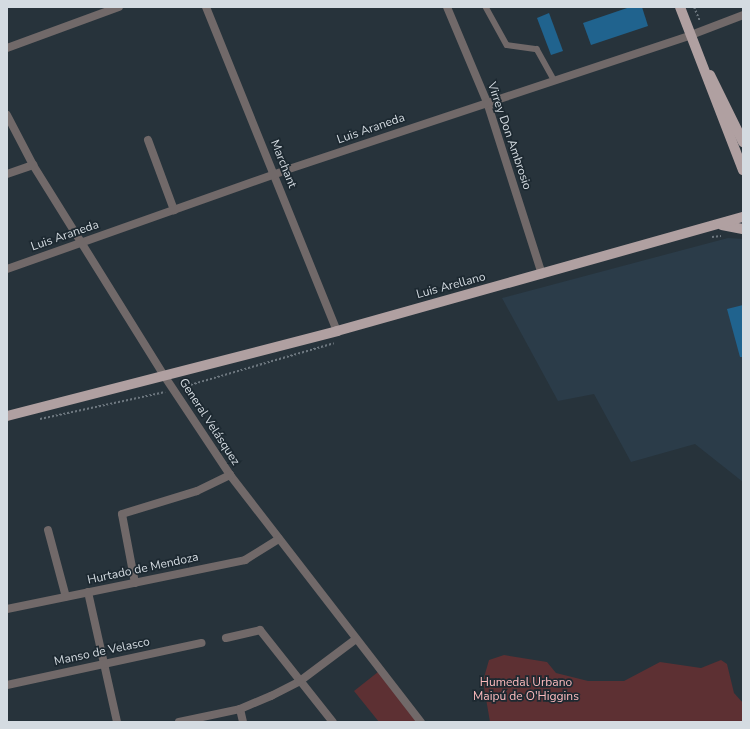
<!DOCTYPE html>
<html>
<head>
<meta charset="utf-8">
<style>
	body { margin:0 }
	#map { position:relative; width:750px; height:729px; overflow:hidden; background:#27333b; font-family:"Nunito Sans",sans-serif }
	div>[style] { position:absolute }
	.built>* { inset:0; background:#2b3c49 }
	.green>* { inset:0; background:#5d3033 }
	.building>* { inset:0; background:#20638e }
	.path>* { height:2px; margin-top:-1px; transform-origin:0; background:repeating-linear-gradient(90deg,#6d777f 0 2px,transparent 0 4px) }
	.service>* { height:5.5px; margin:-2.75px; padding:0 2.75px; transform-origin:2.75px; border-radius:2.75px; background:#716969 }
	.minor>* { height:8px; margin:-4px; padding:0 4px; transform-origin:4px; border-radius:4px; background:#716969 }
	.tertiary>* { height:8px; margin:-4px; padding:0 4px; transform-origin:4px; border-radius:4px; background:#716969 }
	.primary>* { height:10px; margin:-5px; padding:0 5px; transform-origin:5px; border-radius:5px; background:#b0a0a1 }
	span { translate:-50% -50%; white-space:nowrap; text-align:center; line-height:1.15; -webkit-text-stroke:3.5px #1d2931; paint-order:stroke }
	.street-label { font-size:12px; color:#d4dbe1 }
	.park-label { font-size:12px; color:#fbbabd }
	.frame { position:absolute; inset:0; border:8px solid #d4dbe1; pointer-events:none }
</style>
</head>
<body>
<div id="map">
	<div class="built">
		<i style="clip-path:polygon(728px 238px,743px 239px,743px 482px,695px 444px,631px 462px,594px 394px,558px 401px,502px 298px)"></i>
	</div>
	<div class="green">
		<i style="clip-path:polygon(504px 655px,547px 662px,556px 673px,588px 681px,624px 681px,660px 662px,701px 668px,721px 660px,727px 664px,734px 693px,743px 703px,743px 722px,490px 722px,483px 681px,489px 660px)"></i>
		<i style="clip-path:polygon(378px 672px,417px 722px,379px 722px,354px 691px)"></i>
	</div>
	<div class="building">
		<i style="clip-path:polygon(630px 7px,642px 7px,648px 26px,591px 45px,583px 23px)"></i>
		<i style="clip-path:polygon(549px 13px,563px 51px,551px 55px,537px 18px)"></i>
		<i style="clip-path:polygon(743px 305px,743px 357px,740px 357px,727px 309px)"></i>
	</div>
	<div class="path">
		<i style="left:694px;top:7px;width:15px;rotate:67deg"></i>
		<i style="left:712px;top:237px;width:9px;rotate:-6deg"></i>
		<i style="left:183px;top:387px;width:157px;rotate:-16.2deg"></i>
		<i style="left:40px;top:419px;width:128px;rotate:-12.2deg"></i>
	</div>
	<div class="service">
		<i style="left:486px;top:7px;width:43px;rotate:61.1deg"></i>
		<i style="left:507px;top:45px;width:30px;rotate:8deg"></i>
		<i style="left:537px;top:49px;width:35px;rotate:61deg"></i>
	</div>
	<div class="minor">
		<i style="left:206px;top:7px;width:349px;rotate:68deg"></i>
		<i style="left:447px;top:7px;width:103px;rotate:67.2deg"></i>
		<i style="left:487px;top:102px;width:181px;rotate:72.3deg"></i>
		<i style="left:7px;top:48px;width:119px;rotate:-20.1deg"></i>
		<i style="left:148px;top:140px;width:75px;rotate:69.6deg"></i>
		<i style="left:7px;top:174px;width:28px;rotate:-19deg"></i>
		<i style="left:7px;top:269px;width:296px;rotate:-19.5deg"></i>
		<i style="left:286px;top:170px;width:427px;rotate:-18.4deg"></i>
		<i style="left:165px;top:377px;width:118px;rotate:56.4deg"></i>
		<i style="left:230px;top:475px;width:312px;rotate:52.3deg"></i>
		<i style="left:48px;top:530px;width:69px;rotate:75deg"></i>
		<i style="left:135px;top:583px;width:70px;rotate:-100.7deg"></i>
		<i style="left:122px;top:514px;width:78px;rotate:-17deg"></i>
		<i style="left:197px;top:491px;width:37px;rotate:-26deg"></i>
		<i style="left:88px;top:592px;width:133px;rotate:77.4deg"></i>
		<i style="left:7px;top:609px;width:243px;rotate:-11.6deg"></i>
		<i style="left:245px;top:560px;width:40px;rotate:-32deg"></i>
		<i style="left:226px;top:638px;width:35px;rotate:-13deg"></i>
		<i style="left:260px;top:630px;width:117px;rotate:51.6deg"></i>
		<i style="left:7px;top:685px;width:199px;rotate:-12.2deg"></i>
		<i style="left:240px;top:709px;width:13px;rotate:77deg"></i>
		<i style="left:179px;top:722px;width:62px;rotate:-12deg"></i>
		<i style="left:240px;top:709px;width:34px;rotate:-23deg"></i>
		<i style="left:271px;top:696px;width:33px;rotate:-27deg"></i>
		<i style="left:300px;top:681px;width:70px;rotate:-36.9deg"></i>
	</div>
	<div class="tertiary">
		<i style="left:691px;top:35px;width:56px;rotate:-21deg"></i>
		<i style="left:7px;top:115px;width:56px;rotate:62.5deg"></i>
		<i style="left:33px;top:165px;width:250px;rotate:58.1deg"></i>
	</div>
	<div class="primary">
		<i style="left:680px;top:7px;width:175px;rotate:68.9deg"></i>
		<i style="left:710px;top:75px;width:75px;rotate:63.8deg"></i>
		<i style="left:722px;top:225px;width:21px;rotate:11deg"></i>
		<i style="left:7px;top:416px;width:341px;rotate:-14.4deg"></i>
		<i style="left:337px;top:331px;width:422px;rotate:-15.7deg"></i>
	</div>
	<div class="street-label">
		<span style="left:371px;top:129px;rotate:-19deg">Luis Araneda</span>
		<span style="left:509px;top:136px;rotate:71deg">Virrey Don Ambrosio</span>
		<span style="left:283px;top:164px;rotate:68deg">Marchant</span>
		<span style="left:65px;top:236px;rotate:-19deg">Luis Araneda</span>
		<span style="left:451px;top:286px;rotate:-15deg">Luis Arellano</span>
		<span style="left:209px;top:422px;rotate:57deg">General Velásquez</span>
		<span style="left:143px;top:569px;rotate:-12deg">Hurtado de Mendoza</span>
		<span style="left:102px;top:652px;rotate:-12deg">Manso de Velasco</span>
	</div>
	<div class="park-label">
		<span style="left:526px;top:690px">Humedal Urbano<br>Maipú de O'Higgins</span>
	</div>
	<div class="frame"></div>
</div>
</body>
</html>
